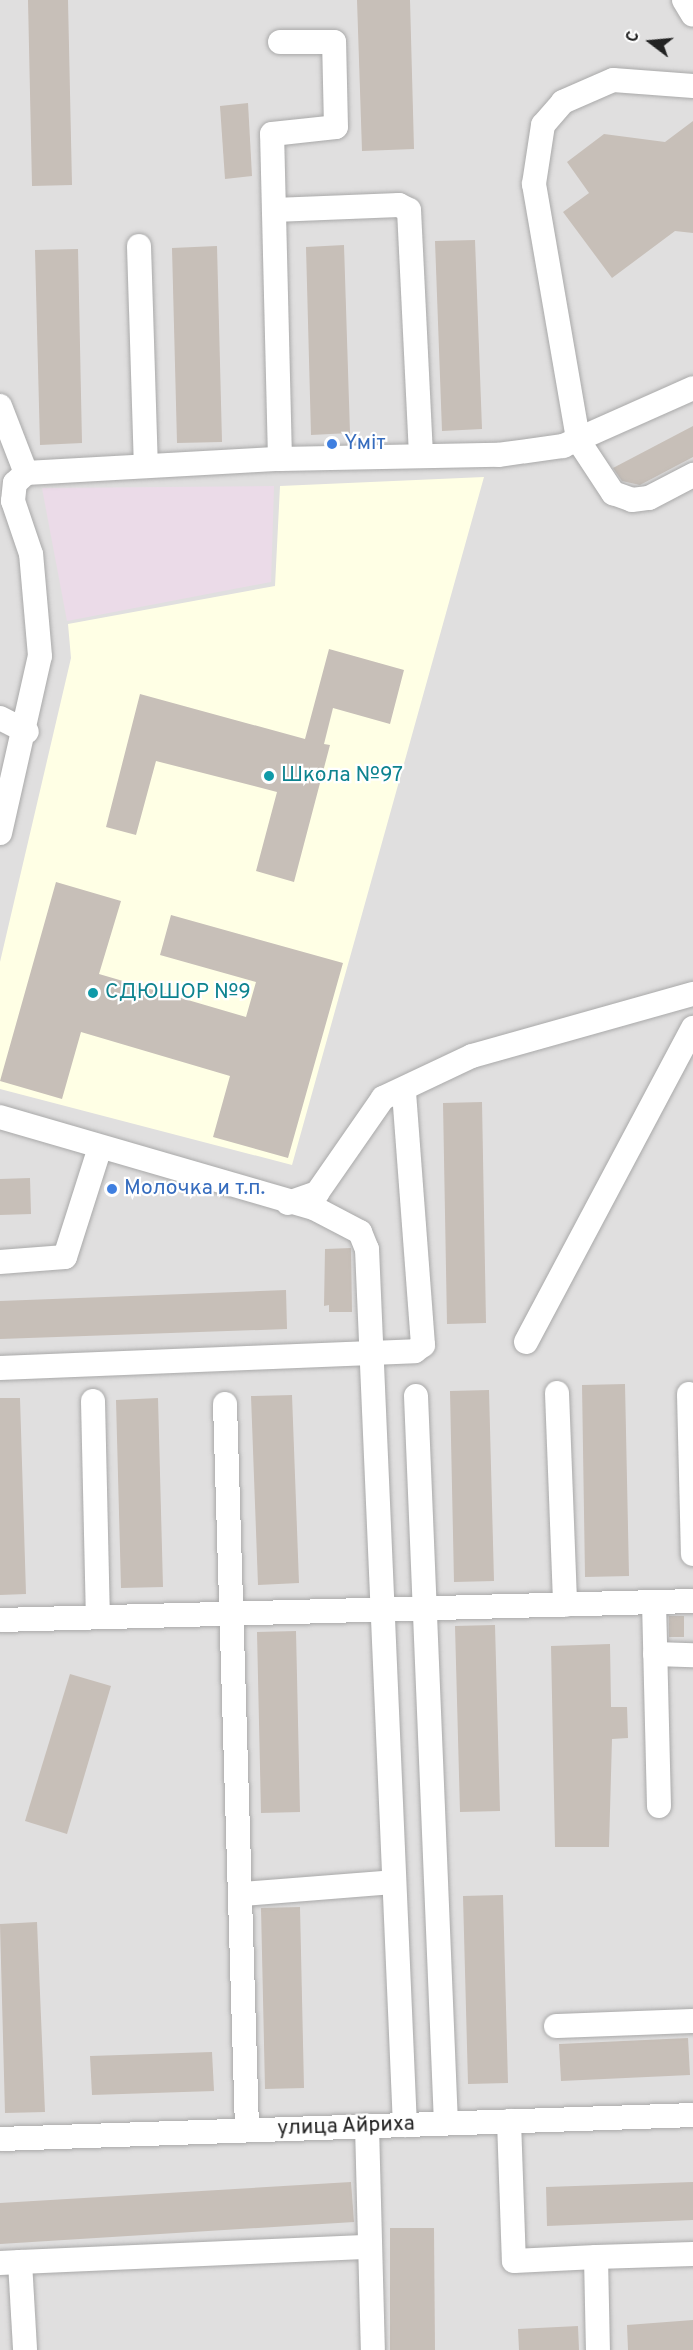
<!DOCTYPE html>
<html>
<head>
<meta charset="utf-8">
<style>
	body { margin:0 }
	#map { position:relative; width:693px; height:2350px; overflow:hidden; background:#f2efe9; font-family:Overpass,sans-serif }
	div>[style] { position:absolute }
	.residential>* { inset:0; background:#e0dfdf }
	.industrial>* { inset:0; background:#ebdbe8 }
	.education>* { inset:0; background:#ffffe5 }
	.building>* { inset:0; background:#c7bfb8 }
	.roads { filter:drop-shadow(0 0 2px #a9a9a9) drop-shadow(0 0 2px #a9a9a9) }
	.minor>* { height:24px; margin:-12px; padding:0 12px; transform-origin:12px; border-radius:12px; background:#fff }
	.dots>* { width:16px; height:16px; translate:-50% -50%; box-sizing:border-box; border:3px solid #fff; border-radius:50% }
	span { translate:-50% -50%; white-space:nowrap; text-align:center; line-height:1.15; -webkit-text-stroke:4.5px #fff; paint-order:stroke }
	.shop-label { font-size:21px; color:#366cbe }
	.left { translate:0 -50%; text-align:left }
	.culture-label { font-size:21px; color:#0d838f }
	.street-label { font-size:21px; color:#222 }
	.north { position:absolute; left:621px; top:12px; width:60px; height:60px; -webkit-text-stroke:4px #fff; paint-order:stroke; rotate:286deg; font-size:16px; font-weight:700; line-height:24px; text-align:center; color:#222 }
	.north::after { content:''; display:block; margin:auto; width:21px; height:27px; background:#222; clip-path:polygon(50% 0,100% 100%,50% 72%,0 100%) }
</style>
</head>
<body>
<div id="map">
	<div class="residential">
		<i style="clip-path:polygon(0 0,693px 0,693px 2350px,0 2350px)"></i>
	</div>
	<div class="industrial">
		<i style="clip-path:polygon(274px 486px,271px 582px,67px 621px,42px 488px)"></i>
	</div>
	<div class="education">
		<i style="clip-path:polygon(484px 477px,292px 1165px,0 1089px,0 962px,71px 658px,68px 624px,275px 586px,280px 486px)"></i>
	</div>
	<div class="building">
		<i style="clip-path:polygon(28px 0,68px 0,72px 185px,32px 186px)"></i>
		<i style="clip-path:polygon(357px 0,410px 0,414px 149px,362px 151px)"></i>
		<i style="clip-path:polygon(248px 103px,252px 176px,225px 179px,220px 106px)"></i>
		<i style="clip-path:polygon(693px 121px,693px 233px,675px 231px,612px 278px,563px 212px,589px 193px,567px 162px,604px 134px,665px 142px)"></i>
		<i style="clip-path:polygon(475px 240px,482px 429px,442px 431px,435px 241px)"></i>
		<i style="clip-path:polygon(344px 245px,350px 433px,311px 435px,306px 247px)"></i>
		<i style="clip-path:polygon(217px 246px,222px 442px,177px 443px,172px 248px)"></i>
		<i style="clip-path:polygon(78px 249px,82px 443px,40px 445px,35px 250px)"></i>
		<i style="clip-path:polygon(693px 426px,693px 457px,640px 485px,622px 481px,613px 468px)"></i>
		<i style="clip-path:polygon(329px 649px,404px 670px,390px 724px,333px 708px,324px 744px,330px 745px,294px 882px,256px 871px,277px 792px,156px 761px,136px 835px,106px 827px,140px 694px,305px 739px)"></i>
		<i style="clip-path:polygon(56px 882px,121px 901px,99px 974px,246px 1017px,256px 982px,160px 955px,171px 915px,343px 963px,288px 1158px,213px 1137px,230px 1076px,81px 1032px,62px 1099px,0 1081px)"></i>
		<i style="clip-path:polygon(482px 1102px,486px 1323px,447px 1324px,443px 1103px)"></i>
		<i style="clip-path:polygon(30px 1178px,31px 1214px,0 1215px,0 1179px)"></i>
		<i style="clip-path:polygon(351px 1248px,352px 1312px,329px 1312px,329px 1305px,324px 1306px,325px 1249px)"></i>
		<i style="clip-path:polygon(286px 1290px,287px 1329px,0 1339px,0 1301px)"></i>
		<i style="clip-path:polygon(625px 1384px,629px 1576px,585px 1577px,582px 1385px)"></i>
		<i style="clip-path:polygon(489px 1390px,494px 1581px,454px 1582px,450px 1391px)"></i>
		<i style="clip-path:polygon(292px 1395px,299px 1583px,258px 1585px,251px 1396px)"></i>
		<i style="clip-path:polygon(0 1398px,20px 1398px,26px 1594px,0 1595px)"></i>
		<i style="clip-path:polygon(158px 1398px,163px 1587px,121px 1588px,116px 1400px)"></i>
		<i style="clip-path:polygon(669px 1616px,684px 1616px,684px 1637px,669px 1637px)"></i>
		<i style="clip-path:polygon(495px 1625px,500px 1811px,460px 1812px,455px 1626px)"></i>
		<i style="clip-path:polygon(296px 1631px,300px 1812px,261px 1813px,257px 1632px)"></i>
		<i style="clip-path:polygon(610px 1644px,611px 1707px,627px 1707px,628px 1738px,612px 1739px,609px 1847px,555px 1847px,551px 1646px)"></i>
		<i style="clip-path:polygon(70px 1674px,111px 1686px,67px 1834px,25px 1821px)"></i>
		<i style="clip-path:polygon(503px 1895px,508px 2083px,468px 2084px,463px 1896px)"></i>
		<i style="clip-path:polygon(300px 1907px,304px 2088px,265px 2089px,261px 1908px)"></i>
		<i style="clip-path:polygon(37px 1922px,45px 2112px,5px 2113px,0 1924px)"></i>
		<i style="clip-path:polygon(688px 2038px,690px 2075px,561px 2081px,559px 2044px)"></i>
		<i style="clip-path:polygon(212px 2052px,214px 2091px,92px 2095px,90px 2056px)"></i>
		<i style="clip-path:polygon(351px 2182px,354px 2222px,0 2244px,0 2203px)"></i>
		<i style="clip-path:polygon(693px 2182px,693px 2220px,547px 2226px,546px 2187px)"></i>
		<i style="clip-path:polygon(390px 2228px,434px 2228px,435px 2350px,390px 2350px)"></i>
		<i style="clip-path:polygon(693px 2320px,693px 2350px,628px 2350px,627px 2325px)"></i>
		<i style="clip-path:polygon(578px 2326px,579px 2350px,519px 2350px,518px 2329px)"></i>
	</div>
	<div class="roads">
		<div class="minor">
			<i style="left:684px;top:0;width:17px;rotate:59deg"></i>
			<i style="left:693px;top:86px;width:80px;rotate:-175.7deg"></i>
			<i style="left:613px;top:80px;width:55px;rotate:156.3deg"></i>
			<i style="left:563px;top:102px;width:30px;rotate:131deg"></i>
			<i style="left:543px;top:125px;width:60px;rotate:98.7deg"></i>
			<i style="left:534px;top:184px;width:260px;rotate:80.2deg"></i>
			<i style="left:578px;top:440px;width:64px;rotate:56.6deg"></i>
			<i style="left:613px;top:493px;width:20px;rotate:20deg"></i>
			<i style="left:632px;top:500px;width:17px;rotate:-7deg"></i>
			<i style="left:649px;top:498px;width:50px;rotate:-27.6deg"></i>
			<i style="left:274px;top:210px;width:125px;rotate:-2.3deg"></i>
			<i style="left:399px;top:205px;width:11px;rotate:27deg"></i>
			<i style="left:409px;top:210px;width:246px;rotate:87.2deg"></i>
			<i style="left:139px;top:246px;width:219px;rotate:88.2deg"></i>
			<i style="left:0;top:406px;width:72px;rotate:68.8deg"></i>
			<i style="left:280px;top:459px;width:325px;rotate:-91.4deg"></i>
			<i style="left:272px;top:134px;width:64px;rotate:-6.2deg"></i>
			<i style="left:336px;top:127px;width:85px;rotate:-91.3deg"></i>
			<i style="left:334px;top:42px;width:54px;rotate:180deg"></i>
			<i style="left:0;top:718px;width:30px;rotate:27deg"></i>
			<i style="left:0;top:833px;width:181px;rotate:-77.3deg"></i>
			<i style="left:40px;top:656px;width:102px;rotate:-95deg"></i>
			<i style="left:31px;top:554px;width:56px;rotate:-108.8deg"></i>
			<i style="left:13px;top:501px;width:18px;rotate:-84deg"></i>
			<i style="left:15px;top:483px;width:15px;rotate:-42deg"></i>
			<i style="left:26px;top:473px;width:254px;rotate:-3.2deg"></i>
			<i style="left:280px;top:459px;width:218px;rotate:-1.1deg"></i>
			<i style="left:498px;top:455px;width:66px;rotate:-7.9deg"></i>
			<i style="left:563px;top:446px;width:142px;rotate:-24deg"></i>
			<i style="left:0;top:1117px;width:327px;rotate:16.2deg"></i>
			<i style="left:314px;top:1208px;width:52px;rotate:27.6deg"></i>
			<i style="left:360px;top:1232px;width:18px;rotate:68deg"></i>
			<i style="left:367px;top:1249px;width:877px;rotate:87.52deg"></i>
			<i style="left:288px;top:1203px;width:31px;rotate:-19deg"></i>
			<i style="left:317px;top:1193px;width:116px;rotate:-55.2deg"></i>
			<i style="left:383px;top:1098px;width:98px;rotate:-25.3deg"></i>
			<i style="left:472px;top:1056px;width:230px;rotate:-15.7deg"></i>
			<i style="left:0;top:1262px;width:65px;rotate:-4.4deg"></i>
			<i style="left:65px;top:1257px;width:115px;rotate:-72.3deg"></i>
			<i style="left:526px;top:1342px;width:356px;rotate:-62deg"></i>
			<i style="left:0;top:1368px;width:415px;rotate:-2.3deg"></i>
			<i style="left:415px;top:1351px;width:10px;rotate:-37deg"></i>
			<i style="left:423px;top:1345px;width:256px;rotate:-94.3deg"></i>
			<i style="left:557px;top:1393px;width:212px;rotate:87.8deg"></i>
			<i style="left:689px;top:1394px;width:160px;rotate:88.6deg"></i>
			<i style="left:416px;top:1396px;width:728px;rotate:87.64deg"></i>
			<i style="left:93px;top:1401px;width:216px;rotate:88.7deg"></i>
			<i style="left:225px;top:1404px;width:726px;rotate:88.26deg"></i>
			<i style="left:654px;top:1602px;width:204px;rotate:88.6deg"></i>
			<i style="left:0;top:1620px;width:693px;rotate:-1.57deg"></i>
			<i style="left:655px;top:1654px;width:38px;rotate:2deg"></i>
			<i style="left:242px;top:1894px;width:152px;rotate:-4.5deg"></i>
			<i style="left:556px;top:2026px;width:137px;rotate:-2.1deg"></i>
			<i style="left:509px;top:2121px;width:140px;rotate:88deg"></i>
			<i style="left:514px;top:2261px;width:82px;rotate:-2.8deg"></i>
			<i style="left:596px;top:2257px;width:93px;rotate:88.8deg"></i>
			<i style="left:367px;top:2126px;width:224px;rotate:88.5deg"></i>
			<i style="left:0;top:2139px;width:693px;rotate:-1.98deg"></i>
			<i style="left:596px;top:2257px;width:97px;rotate:-1.8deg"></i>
			<i style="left:20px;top:2262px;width:350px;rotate:-2.5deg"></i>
			<i style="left:0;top:2263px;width:20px;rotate:-3deg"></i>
			<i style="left:20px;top:2262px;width:88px;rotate:86.7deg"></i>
		</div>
	</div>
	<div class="dots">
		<i style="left:332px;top:444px;background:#3f7fe0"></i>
		<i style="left:269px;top:776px;background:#0f9aa8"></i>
		<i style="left:93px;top:993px;background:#0f9aa8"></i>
		<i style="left:112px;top:1189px;background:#3f7fe0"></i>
	</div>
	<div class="shop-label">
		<span class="left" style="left:344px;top:444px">Үміт</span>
		<span class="left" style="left:124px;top:1189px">Молочка и т.п.</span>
	</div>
	<div class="culture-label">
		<span class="left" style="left:281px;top:776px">Школа №97</span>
		<span class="left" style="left:105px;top:993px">СДЮШОР №9</span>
	</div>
	<div class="street-label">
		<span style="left:346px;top:2127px;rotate:-2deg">улица Айриха</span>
	</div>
	<div class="north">С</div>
</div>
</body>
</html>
